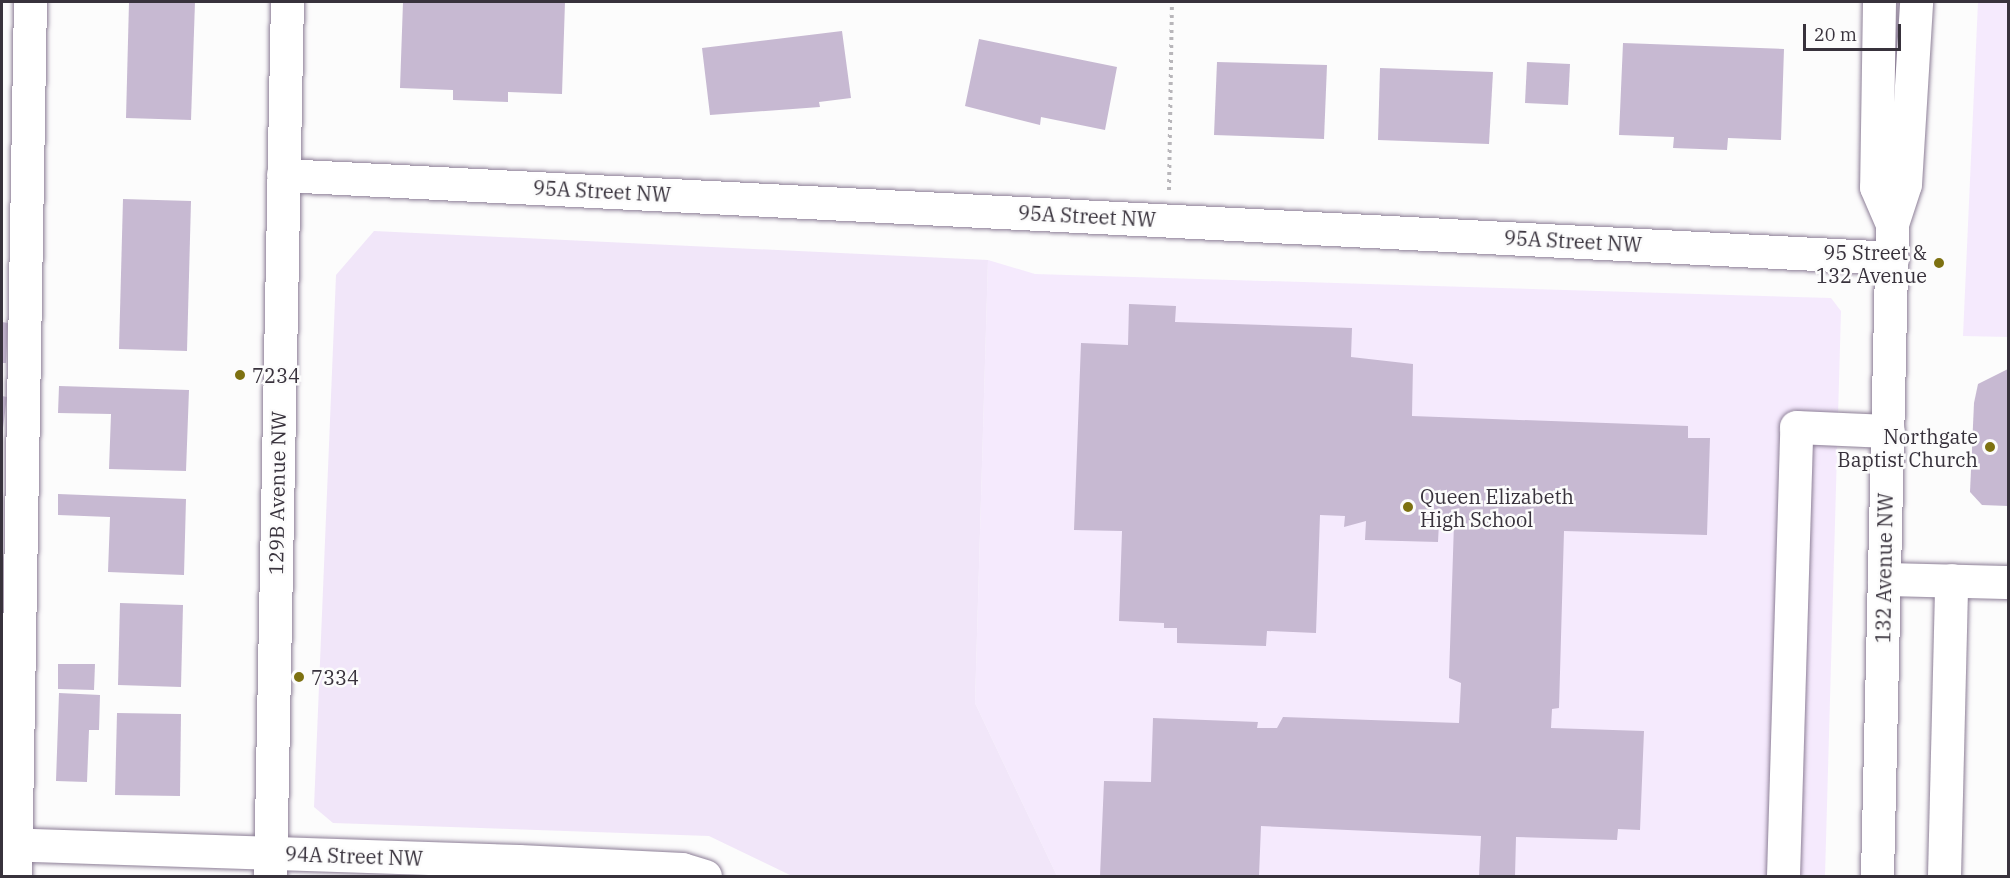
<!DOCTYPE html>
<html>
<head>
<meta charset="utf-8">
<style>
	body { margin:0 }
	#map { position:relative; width:2010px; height:878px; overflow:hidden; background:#fcfcfc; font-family:"IBM Plex Serif",serif }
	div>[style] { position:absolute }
	.built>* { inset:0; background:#f5eafd }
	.green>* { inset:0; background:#f1e6f9 }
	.building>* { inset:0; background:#c7b9d2 }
	.path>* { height:4px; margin-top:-2px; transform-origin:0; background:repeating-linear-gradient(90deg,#b8b6ba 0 3px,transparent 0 7.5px) }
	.roads { filter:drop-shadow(0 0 2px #8d7f97) drop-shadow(0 0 2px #8d7f97) }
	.minor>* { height:33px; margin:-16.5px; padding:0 16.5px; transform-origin:16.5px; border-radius:16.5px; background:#fff }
	.dots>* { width:16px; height:16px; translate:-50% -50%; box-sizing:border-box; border:3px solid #fcfcfc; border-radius:50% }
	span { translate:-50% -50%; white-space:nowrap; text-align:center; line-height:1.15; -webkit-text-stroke:5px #fcfcfc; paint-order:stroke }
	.street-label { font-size:20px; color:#38323c }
	.poi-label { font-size:20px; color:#38323c }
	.right { translate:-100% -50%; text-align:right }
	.left { translate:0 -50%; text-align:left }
	.frame { position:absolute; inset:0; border:3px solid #38323c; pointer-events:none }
	.scale { position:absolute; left:1803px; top:24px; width:98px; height:27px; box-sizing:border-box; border:3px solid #38323c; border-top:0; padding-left:8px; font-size:18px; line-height:21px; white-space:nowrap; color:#38323c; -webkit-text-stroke:4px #fcfcfc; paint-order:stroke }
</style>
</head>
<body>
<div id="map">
	<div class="built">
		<i style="clip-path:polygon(1978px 2px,2008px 2px,2008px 337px,1963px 336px)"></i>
		<i style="clip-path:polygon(988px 260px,1035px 274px,1831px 298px,1841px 311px,1825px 876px,1057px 876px,975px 703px)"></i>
	</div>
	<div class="green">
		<i style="clip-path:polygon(374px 231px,988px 260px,975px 703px,1057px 876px,792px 876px,709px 836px,333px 823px,314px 807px,336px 275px)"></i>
	</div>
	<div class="building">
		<i style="clip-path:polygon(129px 2px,195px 2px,191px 120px,126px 118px)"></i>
		<i style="clip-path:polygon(403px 2px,565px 2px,562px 94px,508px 92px,508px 102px,453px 100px,453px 90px,400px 88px)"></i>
		<i style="clip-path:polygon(842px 31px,851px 98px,819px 102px,820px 107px,710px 115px,702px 48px)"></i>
		<i style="clip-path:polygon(979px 39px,1117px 67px,1105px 130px,1041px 117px,1040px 125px,965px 106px)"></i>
		<i style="clip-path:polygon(1623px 43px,1784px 49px,1781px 140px,1728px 138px,1727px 150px,1673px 148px,1674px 137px,1619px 135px)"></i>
		<i style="clip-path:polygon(1217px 62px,1327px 65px,1324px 139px,1214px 135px)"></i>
		<i style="clip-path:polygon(1527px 62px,1570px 64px,1568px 105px,1525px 103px)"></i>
		<i style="clip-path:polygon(1380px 68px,1493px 72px,1489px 144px,1378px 140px)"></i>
		<i style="clip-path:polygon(123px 199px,191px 201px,187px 351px,119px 349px)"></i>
		<i style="clip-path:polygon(1129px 304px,1176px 306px,1175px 322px,1352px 328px,1351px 357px,1413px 364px,1412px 416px,1688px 426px,1688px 438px,1710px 438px,1707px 535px,1564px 531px,1559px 708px,1552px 709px,1551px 728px,1644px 731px,1640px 830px,1618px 829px,1617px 840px,1516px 837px,1515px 876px,1479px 876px,1481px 836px,1261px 826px,1259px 876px,1100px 876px,1104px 781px,1151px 782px,1153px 718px,1258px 722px,1257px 728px,1277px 728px,1283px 717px,1459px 723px,1461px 683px,1449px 678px,1454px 523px,1439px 523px,1438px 542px,1365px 540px,1366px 521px,1344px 527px,1345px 516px,1320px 515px,1316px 633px,1267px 631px,1266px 646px,1177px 643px,1177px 628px,1164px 628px,1164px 623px,1119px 621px,1122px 531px,1074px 530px,1081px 343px,1128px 345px)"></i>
		<i style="clip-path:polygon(2px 322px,8px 323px,6px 363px,2px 363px)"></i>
		<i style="clip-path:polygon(2008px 369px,2008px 506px,1982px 505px,1970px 492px,1974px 403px,1978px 384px)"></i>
		<i style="clip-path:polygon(59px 386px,189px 390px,186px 471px,109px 469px,111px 414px,58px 413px)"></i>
		<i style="clip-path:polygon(2px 396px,7px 397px,3px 428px,2px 428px)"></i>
		<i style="clip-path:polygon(58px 494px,186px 499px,184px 575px,108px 572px,110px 517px,58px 515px)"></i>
		<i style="clip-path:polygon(120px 603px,183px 605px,181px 687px,118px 685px)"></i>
		<i style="clip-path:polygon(58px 664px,95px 664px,94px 690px,58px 689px)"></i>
		<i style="clip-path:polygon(59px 693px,100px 695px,99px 730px,89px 730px,87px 782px,56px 781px)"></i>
		<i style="clip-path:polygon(117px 713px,181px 714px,180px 796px,115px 795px)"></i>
	</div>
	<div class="path">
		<i style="left:1169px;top:190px;width:188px;rotate:-89.1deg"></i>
	</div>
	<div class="roads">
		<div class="minor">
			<i style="left:1879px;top:2px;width:185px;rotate:90.9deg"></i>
			<i style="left:1876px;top:187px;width:40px;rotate:66.6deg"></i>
			<i style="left:283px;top:175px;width:1611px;rotate:2.95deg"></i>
			<i style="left:1884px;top:579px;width:124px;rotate:1.4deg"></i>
			<i style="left:2px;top:844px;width:517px;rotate:1.88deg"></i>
			<i style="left:519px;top:861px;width:163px;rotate:2.8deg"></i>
			<i style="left:682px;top:869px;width:24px;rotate:17deg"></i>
			<i style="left:15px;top:876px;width:874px;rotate:-89.02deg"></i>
			<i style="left:270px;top:876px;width:874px;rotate:-88.89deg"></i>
			<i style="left:1783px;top:876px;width:449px;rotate:-88.3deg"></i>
			<i style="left:1796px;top:427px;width:92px;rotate:2.5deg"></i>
			<i style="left:1877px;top:876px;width:652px;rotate:-88.68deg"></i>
			<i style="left:1892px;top:224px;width:42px;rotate:-72deg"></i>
			<i style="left:1905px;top:184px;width:182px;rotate:-86.5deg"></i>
			<i style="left:1944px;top:876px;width:296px;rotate:-88.6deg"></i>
		</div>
	</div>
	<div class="dots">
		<i style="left:1939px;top:263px;background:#7d7111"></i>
		<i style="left:240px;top:375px;background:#7d7111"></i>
		<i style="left:1990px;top:447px;background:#7d7111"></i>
		<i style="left:1408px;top:507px;background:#7d7111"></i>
		<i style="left:299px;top:677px;background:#7d7111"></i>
	</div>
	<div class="street-label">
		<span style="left:602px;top:191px;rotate:3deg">95A Street NW</span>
		<span style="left:1087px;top:216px;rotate:3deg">95A Street NW</span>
		<span style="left:1573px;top:241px;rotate:3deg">95A Street NW</span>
		<span style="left:277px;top:493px;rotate:-89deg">129B Avenue NW</span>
		<span style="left:1884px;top:568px;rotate:-89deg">132 Avenue NW</span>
		<span style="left:354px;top:856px;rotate:2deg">94A Street NW</span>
	</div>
	<div class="poi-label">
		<span class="right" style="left:1927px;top:264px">95 Street &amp;<br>132 Avenue</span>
		<span class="left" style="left:252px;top:375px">7234</span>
		<span class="right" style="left:1978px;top:448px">Northgate<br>Baptist Church</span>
		<span class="left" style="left:1420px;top:508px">Queen Elizabeth<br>High School</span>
		<span class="left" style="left:311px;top:677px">7334</span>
	</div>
	<div class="frame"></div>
	<div class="scale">20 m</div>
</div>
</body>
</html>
